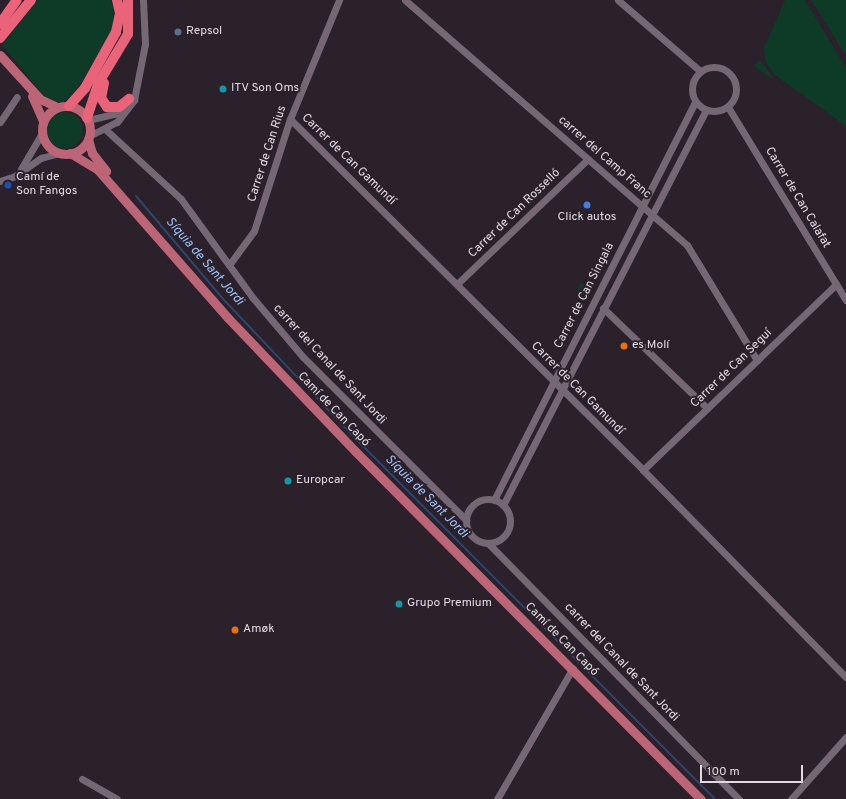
<!DOCTYPE html>
<html>
<head>
<meta charset="utf-8">
<style>
	body { margin:0 }
	#map { position:relative; width:846px; height:799px; overflow:hidden; background:#2b212b; font-family:Overpass,sans-serif }
	div>[style] { position:absolute }
	.green>* { inset:0; background:#0e3b28 }
	.round { border-radius:50% }
	.stream>* { height:2px; margin:-1px; padding:0 1px; transform-origin:1px; border-radius:1px; background:#2c466e }
	.minor>* { height:7px; margin:-3.5px; padding:0 3.5px; transform-origin:3.5px; border-radius:3.5px; background:#756874 }
	.minor>.ring { margin:-3.5px; padding:0; box-sizing:content-box; background:none; border:7px solid #756874; border-radius:50% }
	.major>* { height:9px; margin:-4.5px; padding:0 4.5px; transform-origin:4.5px; border-radius:4.5px; background:#bb6577 }
	.major>.ring { margin:-4.5px; padding:0; box-sizing:content-box; background:none; border:9px solid #bb6577; border-radius:50% }
	.highway>* { height:10px; margin:-5px; padding:0 5px; transform-origin:5px; border-radius:5px; background:#e96379 }
	.dots>* { width:11px; height:11px; translate:-50% -50%; box-sizing:border-box; border:2px solid #2b212b; border-radius:50% }
	span { translate:-50% -50%; white-space:nowrap; text-align:center; line-height:1.15; -webkit-text-stroke:4px #2b212b; paint-order:stroke }
	.poi-label { font-size:12px; color:#e1dae0 }
	.left { translate:0 -50%; text-align:left }
	.street-label { font-size:12px; color:#e1dae0 }
	.water-label { font-size:13px; color:#9fc2f6; font-style:italic }
	.scale { position:absolute; left:700px; top:765px; width:103px; height:18px; box-sizing:border-box; border:2px solid #e1dae0; border-top:0; padding-left:5px; font-size:12px; line-height:14px; white-space:nowrap; color:#e1dae0; -webkit-text-stroke:3px #2b212b; paint-order:stroke }
</style>
</head>
<body>
<div id="map">
	<div class="green">
		<i style="clip-path:polygon(38px 0,111px 0,114px 8px,112px 30px,106px 41px,76px 91px,62px 103px,44px 96px,2px 45px)"></i>
		<i style="clip-path:polygon(785px 0,805px 0,846px 68px,846px 126px,775px 75px,766px 63px,764px 48px)"></i>
		<i style="clip-path:polygon(811px 0,846px 0,846px 56px,817px 9px)"></i>
		<i style="clip-path:polygon(760px 60px,773px 78px,772px 79px,754px 66px)"></i>
		<i class="round" style="left:47px;top:112px;width:36px;height:36px"></i>
		<i style="clip-path:polygon(579px 284px,592px 284px,586px 295px,578px 293px)"></i>
	</div>
	<div class="stream">
		<i style="left:136px;top:196px;width:135px;rotate:49.8deg"></i>
		<i style="left:223px;top:299px;width:186px;rotate:46.5deg"></i>
		<i style="left:351px;top:434px;width:515px;rotate:45.08deg"></i>
	</div>
	<div class="minor">
		<i style="left:405px;top:0;width:374px;rotate:41deg"></i>
		<i style="left:687px;top:245px;width:135px;rotate:58.7deg"></i>
		<i style="left:618px;top:0;width:108px;rotate:40.9deg"></i>
		<i class="ring" style="left:692px;top:67px;width:37px;height:37px"></i>
		<i style="left:728px;top:107px;width:226px;rotate:58.6deg"></i>
		<i style="left:290px;top:119px;width:498px;rotate:44.8deg"></i>
		<i style="left:643px;top:470px;width:290px;rotate:45.6deg"></i>
		<i style="left:88px;top:120px;width:27px;rotate:-13deg"></i>
		<i style="left:114px;top:114px;width:13px;rotate:-32deg"></i>
		<i style="left:0;top:122px;width:30px;rotate:-56deg"></i>
		<i style="left:105px;top:129px;width:103px;rotate:42.6deg"></i>
		<i style="left:181px;top:199px;width:122px;rotate:54deg"></i>
		<i style="left:253px;top:298px;width:77px;rotate:49.7deg"></i>
		<i style="left:303px;top:357px;width:231px;rotate:45deg"></i>
		<i style="left:89px;top:136px;width:31px;rotate:-27deg"></i>
		<i style="left:117px;top:122px;width:28px;rotate:-52deg"></i>
		<i style="left:134px;top:100px;width:57px;rotate:-78.9deg"></i>
		<i style="left:145px;top:44px;width:44px;rotate:-92.6deg"></i>
		<i style="left:21px;top:169px;width:42px;rotate:-59.7deg"></i>
		<i style="left:0;top:181px;width:16px;rotate:-18deg"></i>
		<i style="left:15px;top:176px;width:32px;rotate:-35deg"></i>
		<i style="left:41px;top:158px;width:19px;rotate:-16deg"></i>
		<i style="left:229px;top:265px;width:42px;rotate:-53.7deg"></i>
		<i style="left:254px;top:231px;width:118px;rotate:-72.2deg"></i>
		<i style="left:290px;top:119px;width:129px;rotate:-67.6deg"></i>
		<i style="left:457px;top:284px;width:181px;rotate:-43.7deg"></i>
		<i style="left:603px;top:308px;width:144px;rotate:43.9deg"></i>
		<i style="left:643px;top:470px;width:268px;rotate:-43.9deg"></i>
		<i class="ring" style="left:466px;top:499px;width:37px;height:37px"></i>
		<i style="left:494px;top:500px;width:446px;rotate:-63.2deg"></i>
		<i style="left:503px;top:505px;width:444px;rotate:-62.8deg"></i>
		<i style="left:488px;top:543px;width:359px;rotate:45.6deg"></i>
		<i style="left:82px;top:779px;width:40px;rotate:29.7deg"></i>
		<i style="left:497px;top:799px;width:151px;rotate:-59.9deg"></i>
		<i style="left:791px;top:799px;width:83px;rotate:-48.4deg"></i>
	</div>
	<div class="major">
		<i style="left:0;top:55px;width:59px;rotate:47.7deg"></i>
		<i style="left:40px;top:99px;width:19px;rotate:25deg"></i>
		<i style="left:32px;top:96px;width:27px;rotate:66deg"></i>
		<i class="ring" style="left:42px;top:106px;width:39px;height:39px"></i>
		<i style="left:88px;top:139px;width:15px;rotate:74deg"></i>
		<i style="left:92px;top:153px;width:23px;rotate:52deg"></i>
		<i style="left:70px;top:153px;width:33px;rotate:31deg"></i>
		<i style="left:98px;top:170px;width:197px;rotate:48.7deg"></i>
		<i style="left:228px;top:318px;width:184px;rotate:46.3deg"></i>
		<i style="left:355px;top:451px;width:491px;rotate:45.2deg"></i>
	</div>
	<div class="highway">
		<i style="left:0;top:24px;width:29px;rotate:-55deg"></i>
		<i style="left:0;top:38px;width:49px;rotate:-50.8deg"></i>
		<i style="left:104px;top:83px;width:15px;rotate:101deg"></i>
		<i style="left:101px;top:98px;width:11px;rotate:56deg"></i>
		<i style="left:107px;top:107px;width:12px"></i>
		<i style="left:119px;top:107px;width:13px;rotate:-39deg"></i>
		<i style="left:69px;top:106px;width:24px;rotate:-48deg"></i>
		<i style="left:85px;top:88px;width:64px;rotate:-61deg"></i>
		<i style="left:116px;top:32px;width:19px;rotate:-78deg"></i>
		<i style="left:120px;top:13px;width:13px;rotate:-103deg"></i>
		<i style="left:87px;top:118px;width:36px;rotate:-72deg"></i>
		<i style="left:98px;top:84px;width:58px;rotate:-59deg"></i>
		<i style="left:128px;top:34px;width:34px;rotate:-90deg"></i>
	</div>
	<div class="dots">
		<i style="left:178px;top:32px;background:#5c6f8a"></i>
		<i style="left:223px;top:89px;background:#0f9aa8"></i>
		<i style="left:8px;top:185px;background:#1a4fb4"></i>
		<i style="left:587px;top:205px;background:#3f7fe0"></i>
		<i style="left:624px;top:346px;background:#e8710a"></i>
		<i style="left:288px;top:481px;background:#0f9aa8"></i>
		<i style="left:399px;top:604px;background:#0f9aa8"></i>
		<i style="left:235px;top:630px;background:#e8710a"></i>
	</div>
	<div class="poi-label">
		<span class="left" style="left:186px;top:32px">Repsol</span>
		<span class="left" style="left:231px;top:89px">ITV Son Oms</span>
		<span class="left" style="left:16px;top:185px">Camí de<br>Son Fangos</span>
		<span style="left:587px;top:218px">Click autos</span>
		<span class="left" style="left:632px;top:346px">es Molí</span>
		<span class="left" style="left:296px;top:481px">Europcar</span>
		<span class="left" style="left:407px;top:604px">Grupo Premium</span>
		<span class="left" style="left:243px;top:630px">Amøk</span>
	</div>
	<div class="street-label">
		<span style="left:268px;top:154px;rotate:-72deg">Carrer de Can Rius</span>
		<span style="left:604px;top:158px;rotate:41deg">carrer del Camp Franc</span>
		<span style="left:348px;top:160px;rotate:44deg">Carrer de Can Gamundí</span>
		<span style="left:797px;top:198px;rotate:59deg">Carrer de Can Calafat</span>
		<span style="left:515px;top:214px;rotate:-44deg">Carrer de Can Rosselló</span>
		<span style="left:585px;top:296px;rotate:-63deg">Carrer de Can Singala</span>
		<span style="left:329px;top:365px;rotate:47deg">carrer del Canal de Sant Jordi</span>
		<span style="left:732px;top:369px;rotate:-44deg">Carrer de Can Seguí</span>
		<span style="left:577px;top:389px;rotate:45deg">Carrer de Can Gamundí</span>
		<span style="left:333px;top:410px;rotate:46deg">Camí de Can Capó</span>
		<span style="left:561px;top:640px;rotate:45deg">Camí de Can Capó</span>
		<span style="left:621px;top:663px;rotate:46deg">carrer del Canal de Sant Jordi</span>
	</div>
	<div class="water-label">
		<span style="left:204px;top:262px;rotate:49deg">Síquia de Sant Jordi</span>
		<span style="left:426px;top:497px;rotate:45deg">Síquia de Sant Jordi</span>
	</div>
	<div class="scale">100 m</div>
</div>
</body>
</html>
